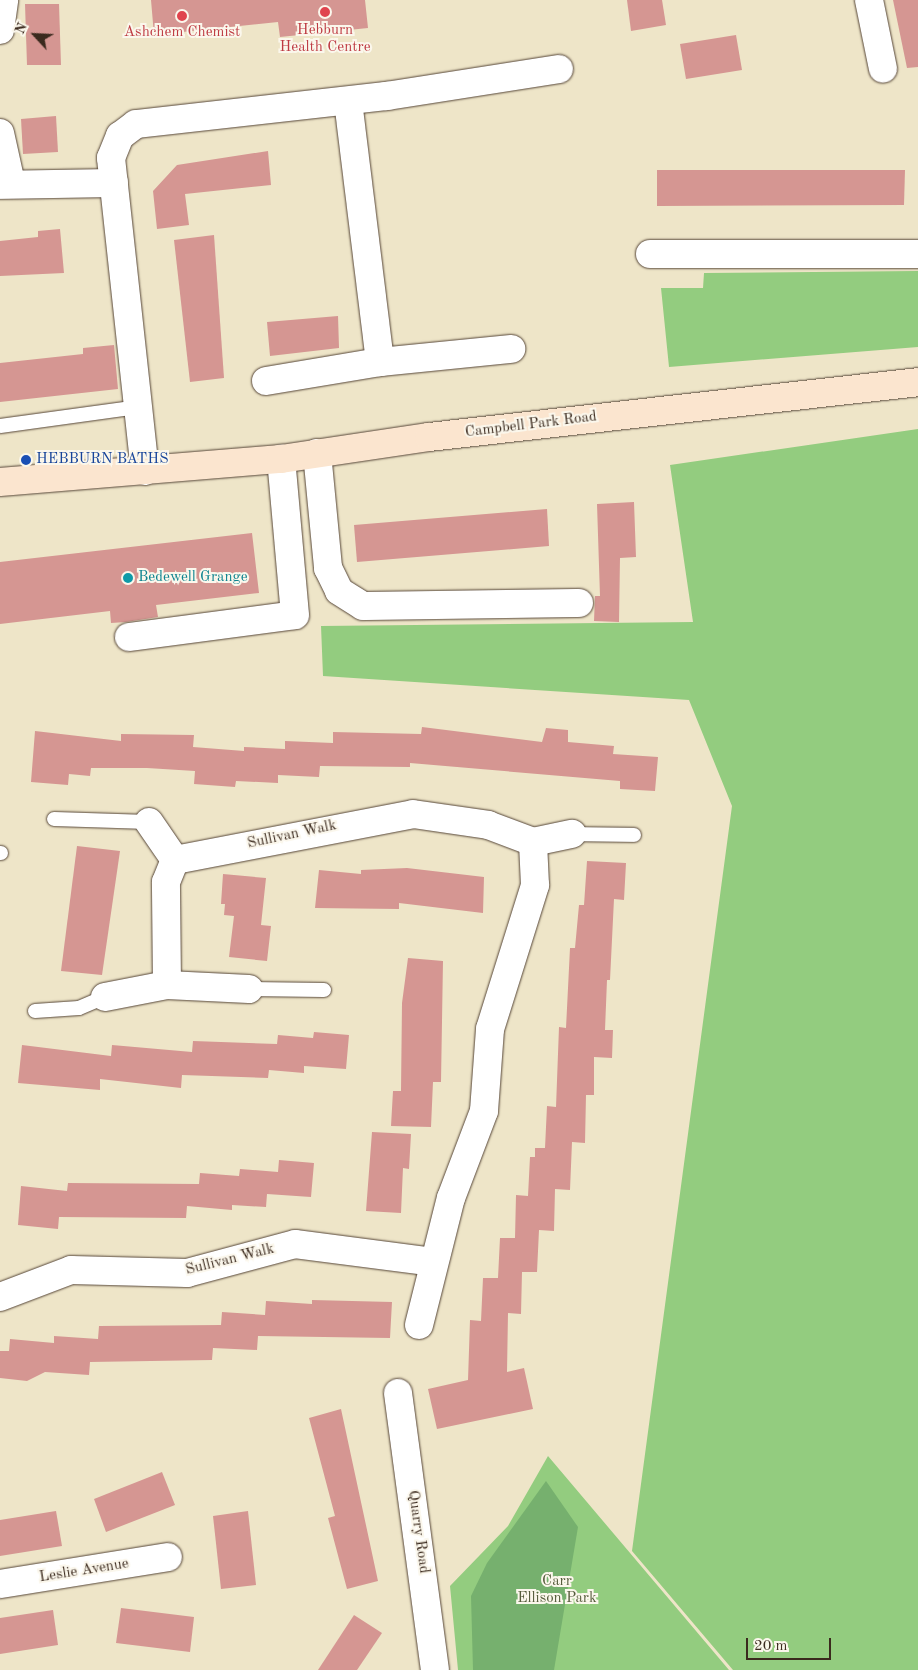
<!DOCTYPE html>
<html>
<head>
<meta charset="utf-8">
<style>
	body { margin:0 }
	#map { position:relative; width:918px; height:1670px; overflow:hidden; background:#eee5c8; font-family:"Old Standard TT",serif }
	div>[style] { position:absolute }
	.green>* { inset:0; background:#93cc7f }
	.forest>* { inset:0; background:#76b06e }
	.building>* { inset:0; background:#d59692 }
	.roads { filter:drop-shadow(0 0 1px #564638) drop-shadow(0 0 1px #564638) }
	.lane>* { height:14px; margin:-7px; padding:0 7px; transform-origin:7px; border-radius:7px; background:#fff }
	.street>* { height:28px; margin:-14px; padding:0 14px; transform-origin:14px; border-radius:14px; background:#fff }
	.secondary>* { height:28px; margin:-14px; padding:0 14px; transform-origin:14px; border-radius:14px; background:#fbe5cf }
	.dots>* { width:14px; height:14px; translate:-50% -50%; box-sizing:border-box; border:2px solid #fbf7ec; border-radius:50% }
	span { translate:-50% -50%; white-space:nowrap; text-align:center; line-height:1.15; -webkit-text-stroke:4px #fbf7ec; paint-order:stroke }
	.health-label { font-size:15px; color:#be3a42 }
	.street-label { font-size:15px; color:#3b2a1e }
	.transit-label { font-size:15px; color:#164399 }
	.left { translate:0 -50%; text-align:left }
	.culture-label { font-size:15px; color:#0d838f }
	.park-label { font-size:15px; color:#555b3b }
	.north { position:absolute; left:10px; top:10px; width:50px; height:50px; -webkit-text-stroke:4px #fbf7ec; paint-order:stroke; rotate:295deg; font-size:14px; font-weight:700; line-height:20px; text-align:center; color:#3b2a1e }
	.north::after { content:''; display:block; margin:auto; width:18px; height:22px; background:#3b2a1e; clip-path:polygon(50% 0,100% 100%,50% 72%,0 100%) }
	.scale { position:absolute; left:746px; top:1638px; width:85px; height:22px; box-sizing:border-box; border:2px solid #3b2a1e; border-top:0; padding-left:6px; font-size:15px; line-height:18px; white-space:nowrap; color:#3b2a1e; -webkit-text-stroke:4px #fbf7ec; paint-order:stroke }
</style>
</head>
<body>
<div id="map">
	<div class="green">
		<i style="clip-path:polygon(918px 271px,918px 347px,669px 367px,661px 288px,703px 288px,704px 273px)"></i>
		<i style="clip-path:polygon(918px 429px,918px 1670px,733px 1670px,632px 1551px,732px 806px,689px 700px,323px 676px,321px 626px,693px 622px,670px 465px)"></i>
		<i style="clip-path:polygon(548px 1456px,729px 1670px,458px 1670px,450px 1586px,508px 1526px)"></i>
	</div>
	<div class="forest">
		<i style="clip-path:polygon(546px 1481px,578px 1527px,554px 1670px,473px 1670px,471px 1596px,487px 1563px)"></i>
	</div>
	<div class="building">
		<i style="clip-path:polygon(151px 0,365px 0,368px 28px,280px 37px,278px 22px,154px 35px)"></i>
		<i style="clip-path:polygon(627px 0,662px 0,666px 25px,631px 31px)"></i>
		<i style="clip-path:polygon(893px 0,918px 0,918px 67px,907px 68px)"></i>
		<i style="clip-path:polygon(25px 4px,59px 4px,61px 65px,27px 65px)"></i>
		<i style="clip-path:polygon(736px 35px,742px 70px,686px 79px,680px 44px)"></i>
		<i style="clip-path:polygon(56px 116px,58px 152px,23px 154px,21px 119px)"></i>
		<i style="clip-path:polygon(268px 151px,271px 185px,185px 194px,189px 225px,157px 229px,153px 191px,177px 165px)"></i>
		<i style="clip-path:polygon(657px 170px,905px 170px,904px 205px,657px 206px)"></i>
		<i style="clip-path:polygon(60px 229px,64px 273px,0 276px,0 241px,38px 237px,38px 231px)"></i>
		<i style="clip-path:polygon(214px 235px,224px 378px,190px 382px,174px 240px)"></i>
		<i style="clip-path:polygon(338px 316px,339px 348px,270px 356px,267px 322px)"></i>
		<i style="clip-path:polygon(114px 345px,118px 389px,0 402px,0 363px,83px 354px,83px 348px)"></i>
		<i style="clip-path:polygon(634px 502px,636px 557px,620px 558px,619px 622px,594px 621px,595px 596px,600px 596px,597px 504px)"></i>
		<i style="clip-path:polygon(547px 509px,549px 546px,357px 562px,354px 525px)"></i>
		<i style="clip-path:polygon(252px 533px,259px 593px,156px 605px,158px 617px,126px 622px,111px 623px,110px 611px,0 624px,0 562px)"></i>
		<i style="clip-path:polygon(422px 727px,542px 742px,546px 728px,568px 730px,568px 742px,614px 746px,613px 754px,658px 757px,655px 791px,620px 789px,620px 781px,410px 763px,410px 767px,320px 766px,319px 777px,278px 775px,278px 783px,236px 781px,235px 787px,194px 784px,195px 771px,147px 768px,91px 768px,90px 776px,69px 774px,68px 785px,31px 782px,35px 731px,121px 741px,121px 734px,194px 735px,193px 747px,244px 751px,244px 747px,285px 749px,285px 741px,333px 743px,333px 732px,421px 734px)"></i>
		<i style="clip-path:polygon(77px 846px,120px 851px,102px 975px,61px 971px)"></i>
		<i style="clip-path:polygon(587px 861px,626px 863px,624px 900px,614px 899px,610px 980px,607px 980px,605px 1030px,613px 1030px,612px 1058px,594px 1057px,594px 1095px,586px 1095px,585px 1143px,572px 1142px,570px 1190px,555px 1189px,554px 1231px,539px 1230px,537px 1272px,522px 1272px,521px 1314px,508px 1313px,507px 1372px,524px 1368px,533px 1409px,437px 1429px,428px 1389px,468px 1380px,470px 1320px,481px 1321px,483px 1278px,498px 1278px,500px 1238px,515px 1238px,516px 1195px,528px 1196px,530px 1157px,535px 1157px,535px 1148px,545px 1148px,547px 1106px,556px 1107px,559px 1027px,566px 1028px,570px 948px,575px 948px,579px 905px,584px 905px)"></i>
		<i style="clip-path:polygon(407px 868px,484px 877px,483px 913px,399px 903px,399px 909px,315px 908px,319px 870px,361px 874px,361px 870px)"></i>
		<i style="clip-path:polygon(223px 874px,266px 878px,261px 925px,271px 926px,267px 961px,229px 957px,234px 916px,224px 915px,225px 904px,221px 904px)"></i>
		<i style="clip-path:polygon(408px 958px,443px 961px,441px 1082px,433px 1082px,431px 1127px,391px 1126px,393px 1091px,401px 1091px,402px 1003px)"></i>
		<i style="clip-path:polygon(314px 1032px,349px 1035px,346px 1069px,304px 1066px,304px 1073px,269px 1070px,268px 1078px,182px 1075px,181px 1088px,100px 1079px,100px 1090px,18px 1083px,22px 1045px,111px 1056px,112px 1045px,192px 1052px,193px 1041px,277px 1044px,278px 1035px,313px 1038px)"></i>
		<i style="clip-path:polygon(372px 1132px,411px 1134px,409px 1169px,403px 1168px,401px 1213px,366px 1211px)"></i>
		<i style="clip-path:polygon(279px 1160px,314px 1163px,311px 1197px,267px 1194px,266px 1207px,232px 1205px,232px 1210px,187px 1206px,186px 1218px,59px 1217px,58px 1229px,18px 1225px,21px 1186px,67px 1191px,68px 1183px,199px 1184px,200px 1173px,239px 1176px,240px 1169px,278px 1172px)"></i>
		<i style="clip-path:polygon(312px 1300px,392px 1302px,390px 1338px,258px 1336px,257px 1350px,213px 1348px,212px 1360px,90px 1362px,89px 1375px,45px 1372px,27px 1381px,0 1378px,0 1351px,9px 1351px,10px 1339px,54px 1343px,54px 1336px,98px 1339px,99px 1326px,221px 1325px,222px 1312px,265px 1315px,266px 1301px,312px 1304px)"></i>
		<i style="clip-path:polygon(341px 1409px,378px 1581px,347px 1589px,328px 1518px,335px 1516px,309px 1418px)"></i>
		<i style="clip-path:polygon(162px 1472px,175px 1505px,106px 1532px,94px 1499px)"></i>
		<i style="clip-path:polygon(56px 1511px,62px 1546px,0 1556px,0 1520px)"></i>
		<i style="clip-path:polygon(248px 1511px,256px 1585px,221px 1589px,213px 1516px)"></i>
		<i style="clip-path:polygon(121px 1608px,194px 1617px,190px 1652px,116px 1643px)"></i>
		<i style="clip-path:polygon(53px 1610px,58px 1645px,0 1654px,0 1618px)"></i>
		<i style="clip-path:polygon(354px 1615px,382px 1633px,357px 1670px,318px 1670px)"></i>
	</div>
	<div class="roads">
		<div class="lane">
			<i style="left:0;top:426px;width:139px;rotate:-7.8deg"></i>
			<i style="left:54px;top:819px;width:95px;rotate:1.8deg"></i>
			<i style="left:572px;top:834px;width:62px;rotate:0.9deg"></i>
			<i style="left:0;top:853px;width:1px"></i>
			<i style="left:249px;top:989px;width:75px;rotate:0.8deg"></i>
			<i style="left:35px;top:1011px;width:44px;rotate:-3.9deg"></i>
			<i style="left:79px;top:1008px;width:28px;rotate:-23deg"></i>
		</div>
		<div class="street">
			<i style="left:869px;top:0;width:70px;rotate:78.5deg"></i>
			<i style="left:0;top:30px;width:30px;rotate:-82deg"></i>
			<i style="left:348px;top:101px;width:263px;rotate:83deg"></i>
			<i style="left:0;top:133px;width:51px;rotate:77.6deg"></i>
			<i style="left:0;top:185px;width:114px;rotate:-1deg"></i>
			<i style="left:650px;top:254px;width:268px"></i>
			<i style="left:266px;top:381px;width:116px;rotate:-9.5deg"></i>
			<i style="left:380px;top:362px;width:132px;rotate:-5.7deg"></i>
			<i style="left:317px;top:453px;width:116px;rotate:84.5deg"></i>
			<i style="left:328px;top:568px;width:25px;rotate:64deg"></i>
			<i style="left:339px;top:591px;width:28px;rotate:32deg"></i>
			<i style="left:363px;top:606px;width:216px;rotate:-0.8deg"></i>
			<i style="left:145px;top:471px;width:315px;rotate:-96.2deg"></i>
			<i style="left:111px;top:158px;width:24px;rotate:-68deg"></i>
			<i style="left:120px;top:136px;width:20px;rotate:-37deg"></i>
			<i style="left:136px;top:124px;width:253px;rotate:-6.4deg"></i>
			<i style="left:387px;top:96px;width:174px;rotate:-8.9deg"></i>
			<i style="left:129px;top:637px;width:167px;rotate:-7.5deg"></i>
			<i style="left:295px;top:615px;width:157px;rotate:-95.1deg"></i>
			<i style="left:149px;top:822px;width:46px;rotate:55.6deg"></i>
			<i style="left:167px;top:985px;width:103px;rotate:-90.6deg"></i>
			<i style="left:166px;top:882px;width:24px;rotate:-68deg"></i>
			<i style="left:175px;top:860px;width:242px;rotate:-10.9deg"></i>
			<i style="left:413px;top:814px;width:76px;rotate:8.3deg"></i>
			<i style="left:488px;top:825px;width:48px;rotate:20.7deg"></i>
			<i style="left:533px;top:842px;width:40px;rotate:-12deg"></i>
			<i style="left:105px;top:997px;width:63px;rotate:-11deg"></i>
			<i style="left:167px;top:985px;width:82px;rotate:2.8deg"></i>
			<i style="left:0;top:1297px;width:76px;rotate:-20.8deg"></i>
			<i style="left:71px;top:1270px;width:116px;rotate:1.5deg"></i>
			<i style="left:187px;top:1273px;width:112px;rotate:-15deg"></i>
			<i style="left:295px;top:1244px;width:139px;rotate:7.4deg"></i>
			<i style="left:419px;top:1325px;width:131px;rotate:-75.9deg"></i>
			<i style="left:451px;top:1198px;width:93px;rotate:-69.2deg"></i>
			<i style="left:484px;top:1111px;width:82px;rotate:-85.8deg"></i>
			<i style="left:490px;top:1029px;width:151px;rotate:-72.6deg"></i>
			<i style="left:535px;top:885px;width:43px;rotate:-92.7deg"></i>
			<i style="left:398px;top:1393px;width:279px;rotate:82.4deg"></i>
			<i style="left:0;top:1584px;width:170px;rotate:-9.1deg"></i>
		</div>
		<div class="secondary">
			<i style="left:0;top:482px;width:282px;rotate:-4.7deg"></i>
			<i style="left:281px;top:459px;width:150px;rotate:-8.5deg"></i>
			<i style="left:429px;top:437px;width:492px;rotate:-6.4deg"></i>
		</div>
	</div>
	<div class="dots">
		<i style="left:325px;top:12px;background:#e0444e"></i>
		<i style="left:182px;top:16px;background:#e0444e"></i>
		<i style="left:26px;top:460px;background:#1a4fb4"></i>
		<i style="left:128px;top:578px;background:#0f9aa8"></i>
	</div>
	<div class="health-label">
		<span style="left:325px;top:39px">Hebburn<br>Health Centre</span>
		<span style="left:182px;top:33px">Ashchem Chemist</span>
	</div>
	<div class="street-label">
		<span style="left:531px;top:425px;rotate:-7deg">Campbell Park Road</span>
		<span style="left:292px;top:835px;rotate:-12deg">Sullivan Walk</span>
		<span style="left:230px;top:1260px;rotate:-14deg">Sullivan Walk</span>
		<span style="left:418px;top:1532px;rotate:82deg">Quarry Road</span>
		<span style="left:84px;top:1571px;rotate:-9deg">Leslie Avenue</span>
	</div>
	<div class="transit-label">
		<span class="left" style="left:36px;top:460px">HEBBURN BATHS</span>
	</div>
	<div class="culture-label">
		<span class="left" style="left:138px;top:578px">Bedewell Grange</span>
	</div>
	<div class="park-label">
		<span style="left:557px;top:1590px">Carr<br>Ellison Park</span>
	</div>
	<div class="north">N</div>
	<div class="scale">20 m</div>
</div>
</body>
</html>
